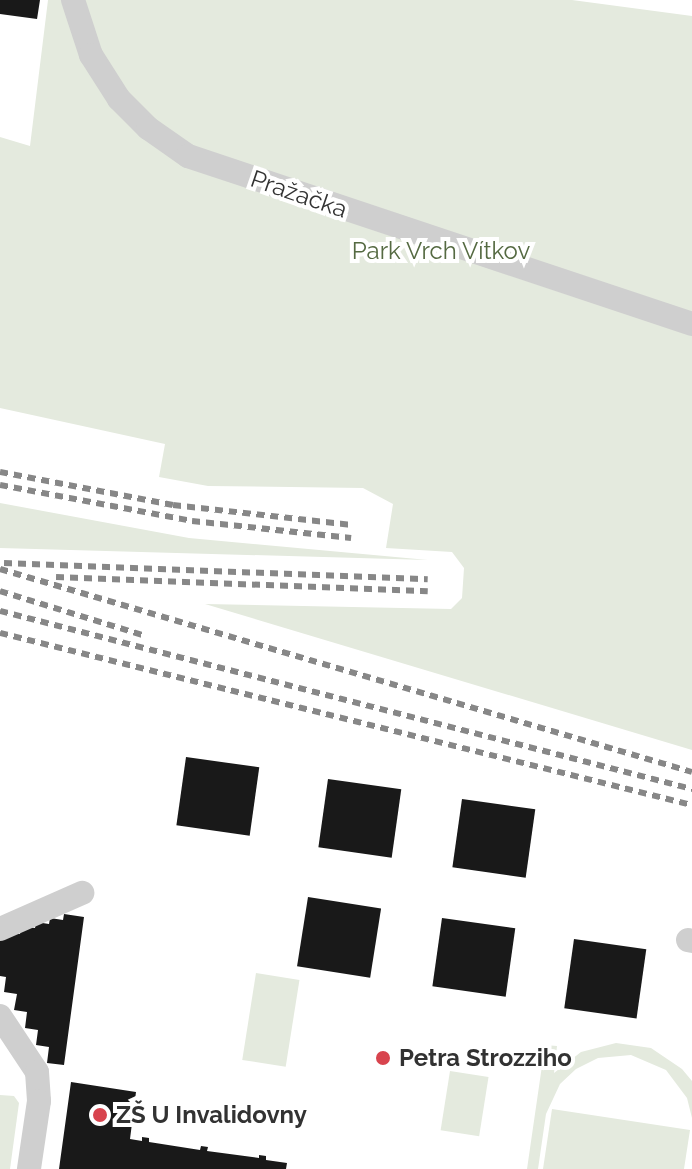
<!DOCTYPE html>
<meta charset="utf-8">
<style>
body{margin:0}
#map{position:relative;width:692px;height:1169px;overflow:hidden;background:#fff;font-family:Raleway,sans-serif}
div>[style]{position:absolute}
.green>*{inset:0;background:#e4eade;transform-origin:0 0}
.building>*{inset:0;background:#191919;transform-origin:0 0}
.minor>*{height:24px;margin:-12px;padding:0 12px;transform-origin:12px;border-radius:12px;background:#cfcfcf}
.rail>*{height:6px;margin-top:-3px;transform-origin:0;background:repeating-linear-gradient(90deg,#878787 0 8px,transparent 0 14px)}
.dots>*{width:22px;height:22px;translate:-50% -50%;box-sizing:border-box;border:4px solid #fff;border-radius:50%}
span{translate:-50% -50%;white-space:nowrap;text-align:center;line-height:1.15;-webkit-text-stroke:8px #fff;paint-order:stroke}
.street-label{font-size:24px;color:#323232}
.park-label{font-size:24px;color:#556a42}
.poi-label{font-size:24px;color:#323232;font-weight:700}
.left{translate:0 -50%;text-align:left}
</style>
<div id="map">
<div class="green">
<div style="clip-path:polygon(48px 0,572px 0,692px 16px,692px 750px,205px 604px,451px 609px,462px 598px,464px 568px,452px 552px,386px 548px,393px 504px,363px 488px,208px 486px,159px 477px,165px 444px,0 408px,0 137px,30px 146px)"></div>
<div style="clip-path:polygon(0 503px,189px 538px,428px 560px,0 548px)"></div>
<div style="left:256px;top:973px;width:44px;height:88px;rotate:9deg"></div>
<div style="clip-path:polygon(616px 1043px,651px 1048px,682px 1069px,692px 1081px,692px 1118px,687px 1098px,666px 1070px,631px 1055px,598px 1058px,576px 1069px,560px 1084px,546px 1114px,538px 1169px,527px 1169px,545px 1045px,557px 1046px,554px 1073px,581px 1052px)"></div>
<div style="left:450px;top:1071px;width:39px;height:60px;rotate:9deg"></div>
<div style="clip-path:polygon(0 1095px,14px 1096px,19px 1103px,10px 1169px,0 1169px)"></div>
<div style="clip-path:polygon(552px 1109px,690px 1130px,684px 1169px,543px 1169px)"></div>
</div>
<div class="building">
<div style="clip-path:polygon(0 0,40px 0,37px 19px,0 14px)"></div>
<div style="left:186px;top:757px;width:74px;height:69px;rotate:8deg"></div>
<div style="left:328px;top:779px;width:74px;height:69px;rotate:8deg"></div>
<div style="left:462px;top:799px;width:74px;height:69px;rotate:8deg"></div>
<div style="left:308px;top:897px;width:74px;height:70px;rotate:9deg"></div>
<div style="clip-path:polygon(64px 914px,84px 917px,64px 1065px,47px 1063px,49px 1047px,36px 1045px,38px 1030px,25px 1028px,27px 1012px,14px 1010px,17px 994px,4px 992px,6px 977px,0 976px,0 938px,5px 931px,20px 934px,21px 926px,35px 928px,36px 922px,49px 924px,50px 918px,63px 920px)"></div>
<div style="left:442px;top:918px;width:74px;height:69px;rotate:8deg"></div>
<div style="left:574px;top:939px;width:73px;height:70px;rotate:8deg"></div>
<div style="clip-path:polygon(71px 1082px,136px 1092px,130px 1139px,142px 1141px,142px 1137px,149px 1138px,149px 1142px,200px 1150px,201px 1146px,208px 1147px,207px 1151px,259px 1158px,259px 1155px,266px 1156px,266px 1160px,287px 1163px,286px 1169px,59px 1169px)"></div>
</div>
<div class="minor">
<div style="left:73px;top:0;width:58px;rotate:71.9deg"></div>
<div style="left:91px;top:55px;width:52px;rotate:57.5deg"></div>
<div style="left:119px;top:99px;width:41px;rotate:45deg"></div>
<div style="left:148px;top:128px;width:49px;rotate:35deg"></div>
<div style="left:188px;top:156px;width:531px;rotate:18.43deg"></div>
<div style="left:0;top:929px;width:90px;rotate:-23.7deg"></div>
<div style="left:688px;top:940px;width:4px;rotate:14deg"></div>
<div style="left:0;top:1016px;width:67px;rotate:56.5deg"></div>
<div style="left:37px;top:1072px;width:29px;rotate:86deg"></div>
<div style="left:39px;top:1101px;width:69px;rotate:98.4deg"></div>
</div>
<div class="rail">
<div style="left:0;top:472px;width:176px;rotate:10.8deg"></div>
<div style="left:173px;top:505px;width:180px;rotate:6.4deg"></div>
<div style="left:0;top:485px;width:195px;rotate:10.6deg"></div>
<div style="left:192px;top:521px;width:160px;rotate:6.1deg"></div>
<div style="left:4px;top:563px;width:424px;rotate:2.2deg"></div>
<div style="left:0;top:569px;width:721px;rotate:16.35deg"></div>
<div style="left:56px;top:577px;width:372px;rotate:2.2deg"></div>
<div style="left:0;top:591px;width:152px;rotate:17.2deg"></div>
<div style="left:0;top:611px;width:715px;rotate:14.43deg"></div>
<div style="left:0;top:633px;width:713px;rotate:13.96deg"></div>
</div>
<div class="dots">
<div style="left:383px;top:1058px;background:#d8444e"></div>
<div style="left:100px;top:1115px;background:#d8444e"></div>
</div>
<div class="street-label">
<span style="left:299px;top:194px;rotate:19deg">Pražačka</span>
</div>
<div class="park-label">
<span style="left:441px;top:251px">Park Vrch Vítkov</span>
</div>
<div class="poi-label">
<span class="left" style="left:399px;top:1058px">Petra Strozziho</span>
<span class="left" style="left:116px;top:1115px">ZŠ U Invalidovny</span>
</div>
</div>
